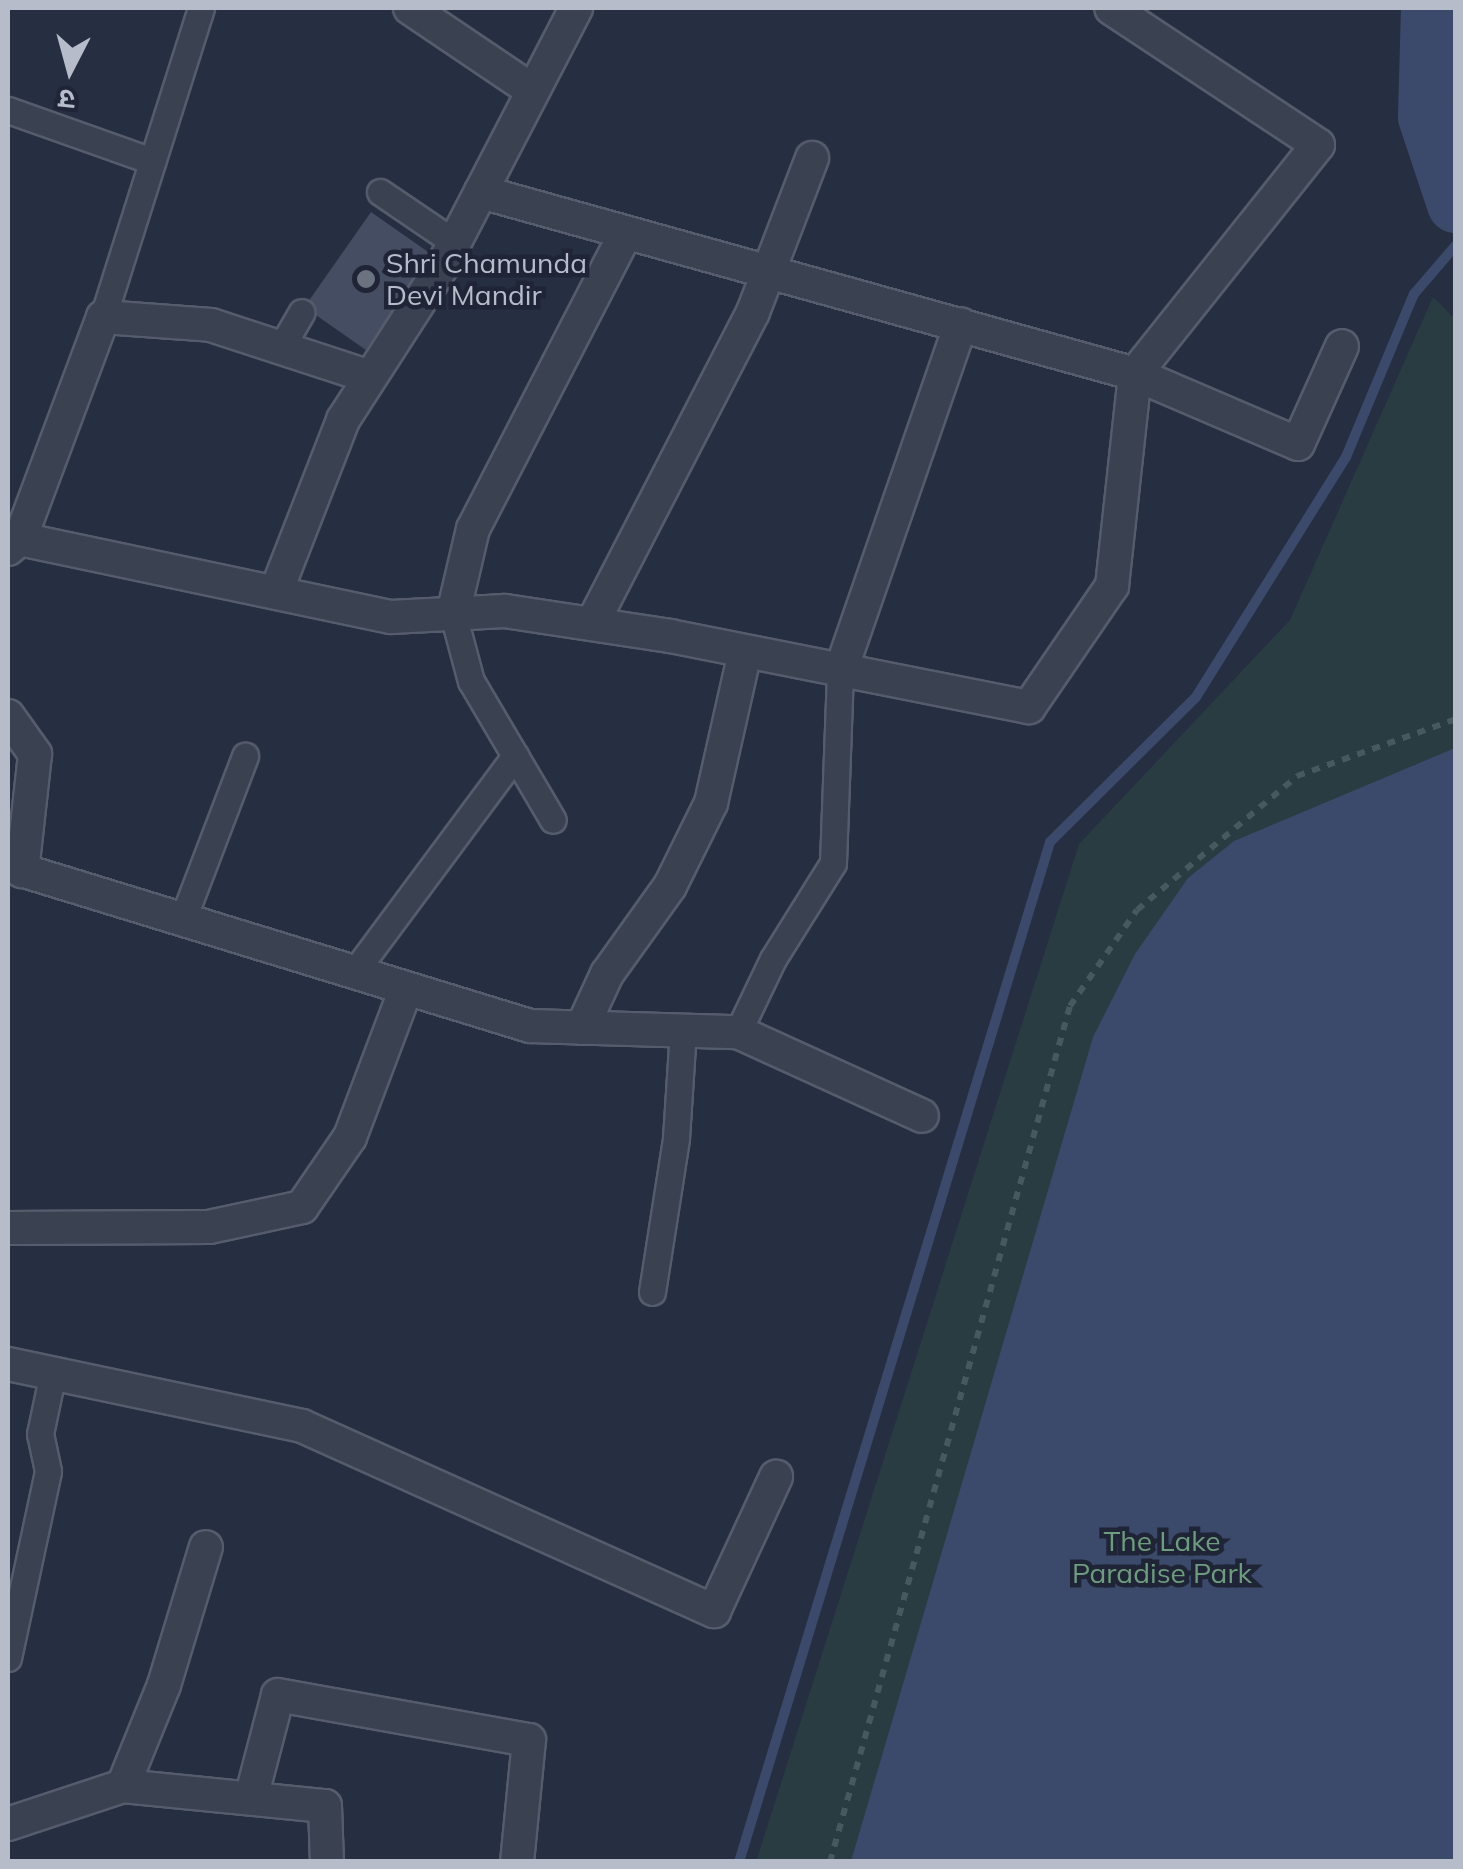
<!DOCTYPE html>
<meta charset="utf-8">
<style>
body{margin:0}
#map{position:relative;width:1463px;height:1869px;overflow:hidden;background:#262e41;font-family:Mulish,"Noto Sans Devanagari",sans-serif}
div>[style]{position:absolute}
.green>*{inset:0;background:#283c42}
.water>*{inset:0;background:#3b496a}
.stream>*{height:10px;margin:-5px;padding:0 5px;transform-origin:5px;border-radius:5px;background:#3b496a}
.river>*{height:58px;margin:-29px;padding:0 29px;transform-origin:29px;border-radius:29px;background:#3b496a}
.building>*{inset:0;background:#454d63;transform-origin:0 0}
.path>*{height:6px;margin-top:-3px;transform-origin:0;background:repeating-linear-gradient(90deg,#46595f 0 8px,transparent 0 16px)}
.roads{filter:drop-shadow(2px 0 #555c6b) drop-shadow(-2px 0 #555c6b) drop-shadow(0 2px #555c6b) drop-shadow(0 -2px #555c6b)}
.pedestrian>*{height:25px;margin:-12.5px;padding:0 12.5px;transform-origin:12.5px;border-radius:12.5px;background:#3a4151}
.minor>*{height:32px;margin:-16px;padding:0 16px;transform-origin:16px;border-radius:16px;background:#3a4151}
.dots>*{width:28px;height:28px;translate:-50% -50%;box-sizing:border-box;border:5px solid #1f2536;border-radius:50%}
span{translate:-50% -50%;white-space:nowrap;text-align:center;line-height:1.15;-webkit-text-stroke:9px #1f2536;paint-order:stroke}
.poi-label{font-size:28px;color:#b7bccb}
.left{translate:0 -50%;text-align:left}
.park-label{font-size:28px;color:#6e9c7e}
.frame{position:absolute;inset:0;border:10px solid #b7bccb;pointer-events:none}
.north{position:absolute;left:20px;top:20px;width:100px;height:100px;-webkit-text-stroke:8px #1f2536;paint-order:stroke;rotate:186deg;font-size:28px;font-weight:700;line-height:40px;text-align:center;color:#b7bccb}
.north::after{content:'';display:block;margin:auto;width:35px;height:45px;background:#b7bccb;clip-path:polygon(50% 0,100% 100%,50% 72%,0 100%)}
</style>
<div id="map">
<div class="green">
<div style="clip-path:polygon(1433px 297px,1456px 320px,1455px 1861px,756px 1862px,1079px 844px,1290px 620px)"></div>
</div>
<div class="water">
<div style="clip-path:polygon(1455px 748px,1455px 1861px,851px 1861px,1093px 1037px,1135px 954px,1188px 878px,1234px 841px)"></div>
</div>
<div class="stream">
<div style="left:739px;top:1862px;width:1066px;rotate:-73.04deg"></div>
<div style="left:1050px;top:842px;width:206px;rotate:-44.8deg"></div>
<div style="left:1196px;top:697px;width:283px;rotate:-58deg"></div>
<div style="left:1346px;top:457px;width:177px;rotate:-67.4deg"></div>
<div style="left:1414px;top:294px;width:65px;rotate:-49.4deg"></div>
</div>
<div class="river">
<div style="left:1430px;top:8px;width:109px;rotate:91.6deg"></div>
<div style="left:1427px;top:117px;width:92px;rotate:71.6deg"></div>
</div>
<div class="building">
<div style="left:371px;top:212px;width:75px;height:116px;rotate:35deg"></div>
</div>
<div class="path">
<div style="left:830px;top:1862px;width:889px;rotate:-74.34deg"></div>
<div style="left:1070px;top:1006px;width:117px;rotate:-55.1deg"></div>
<div style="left:1137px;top:910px;width:209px;rotate:-39.9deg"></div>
<div style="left:1297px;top:776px;width:169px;rotate:-19.7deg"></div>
</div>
<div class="roads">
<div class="pedestrian">
<div style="left:8px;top:110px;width:153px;rotate:19.5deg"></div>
<div style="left:380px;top:192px;width:91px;rotate:34.2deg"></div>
<div style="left:103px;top:317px;width:324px;rotate:-72.4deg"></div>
<div style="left:282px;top:346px;width:39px;rotate:-60deg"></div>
<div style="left:453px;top:614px;width:69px;rotate:75deg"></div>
<div style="left:471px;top:681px;width:161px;rotate:59.5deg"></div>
<div style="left:182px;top:921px;width:177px;rotate:-69.1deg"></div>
<div style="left:353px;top:974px;width:272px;rotate:-53.4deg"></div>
<div style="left:738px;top:1032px;width:81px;rotate:-64.4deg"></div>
<div style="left:773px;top:959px;width:113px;rotate:-58deg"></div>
<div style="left:833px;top:863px;width:190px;rotate:-87.9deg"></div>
<div style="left:652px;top:1292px;width:156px;rotate:-81.1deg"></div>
<div style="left:676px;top:1138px;width:108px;rotate:-86.3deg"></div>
<div style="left:8px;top:1658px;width:191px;rotate:-77.9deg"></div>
<div style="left:48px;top:1471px;width:38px;rotate:-102deg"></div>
<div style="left:40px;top:1434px;width:58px;rotate:-78.1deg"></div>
</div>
<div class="minor">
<div style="left:410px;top:8px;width:148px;rotate:34deg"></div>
<div style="left:481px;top:192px;width:679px;rotate:15.55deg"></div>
<div style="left:1135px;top:374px;width:177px;rotate:23.2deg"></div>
<div style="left:1298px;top:444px;width:107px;rotate:-65.8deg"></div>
<div style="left:20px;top:539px;width:237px;rotate:-69.5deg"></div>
<div style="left:103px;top:317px;width:108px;rotate:4.2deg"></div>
<div style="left:211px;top:325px;width:167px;rotate:18.1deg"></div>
<div style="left:8px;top:549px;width:16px;rotate:-40deg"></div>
<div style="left:20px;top:539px;width:379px;rotate:11.9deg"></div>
<div style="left:391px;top:617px;width:114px;rotate:-3deg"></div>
<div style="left:505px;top:611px;width:167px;rotate:8.6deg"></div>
<div style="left:670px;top:636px;width:366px;rotate:11.2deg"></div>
<div style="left:1029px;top:707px;width:147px;rotate:-55.6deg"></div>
<div style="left:1112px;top:586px;width:213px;rotate:-83.8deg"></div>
<div style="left:1135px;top:374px;width:293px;rotate:-51.4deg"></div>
<div style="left:1318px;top:145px;width:248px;rotate:-146.5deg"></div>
<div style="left:276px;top:592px;width:185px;rotate:-68.7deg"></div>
<div style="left:343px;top:420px;width:187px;rotate:-57.2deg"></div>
<div style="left:444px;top:263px;width:287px;rotate:-62.6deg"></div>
<div style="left:453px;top:614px;width:87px;rotate:-76.8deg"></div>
<div style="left:473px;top:529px;width:331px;rotate:-62.7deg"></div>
<div style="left:592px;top:624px;width:351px;rotate:-62.7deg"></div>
<div style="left:753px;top:312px;width:165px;rotate:-69deg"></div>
<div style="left:840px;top:673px;width:369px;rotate:-70.9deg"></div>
<div style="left:8px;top:716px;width:47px;rotate:54.6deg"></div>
<div style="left:35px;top:754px;width:118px;rotate:96.3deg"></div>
<div style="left:8px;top:866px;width:546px;rotate:17.04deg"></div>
<div style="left:530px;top:1026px;width:208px;rotate:1.7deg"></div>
<div style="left:738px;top:1032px;width:202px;rotate:24.5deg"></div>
<div style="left:582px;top:1028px;width:60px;rotate:-65.2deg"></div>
<div style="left:607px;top:974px;width:108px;rotate:-54.4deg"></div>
<div style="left:670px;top:886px;width:93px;rotate:-63.7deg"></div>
<div style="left:711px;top:803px;width:155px;rotate:-77.3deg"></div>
<div style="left:8px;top:1228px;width:201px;rotate:-0.3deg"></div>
<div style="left:209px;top:1227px;width:95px;rotate:-12.1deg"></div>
<div style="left:302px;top:1207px;width:85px;rotate:-55.6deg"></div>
<div style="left:350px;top:1137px;width:158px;rotate:-69.3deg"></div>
<div style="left:8px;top:1364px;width:300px;rotate:11.9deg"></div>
<div style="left:302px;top:1426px;width:452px;rotate:24.2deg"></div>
<div style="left:714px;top:1611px;width:148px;rotate:-65.2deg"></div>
<div style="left:123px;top:1786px;width:109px;rotate:-67.9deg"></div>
<div style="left:164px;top:1685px;width:144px;rotate:-73.1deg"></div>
<div style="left:251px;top:1798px;width:106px;rotate:-75.3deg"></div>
<div style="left:278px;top:1695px;width:255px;rotate:10.2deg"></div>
<div style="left:529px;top:1740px;width:123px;rotate:95.6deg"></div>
<div style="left:8px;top:1824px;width:121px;rotate:-18.3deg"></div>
<div style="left:123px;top:1786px;width:203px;rotate:5.7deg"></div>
<div style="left:325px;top:1806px;width:56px;rotate:88deg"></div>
</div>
</div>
<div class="dots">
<div style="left:366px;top:279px;background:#6b7280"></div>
</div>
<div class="poi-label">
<span class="left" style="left:386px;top:279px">Shri Chamunda<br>Devi Mandir</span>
</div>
<div class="park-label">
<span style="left:1162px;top:1557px">The Lake<br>Paradise Park</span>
</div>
<div class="frame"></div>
<div class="north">उ</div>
</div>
